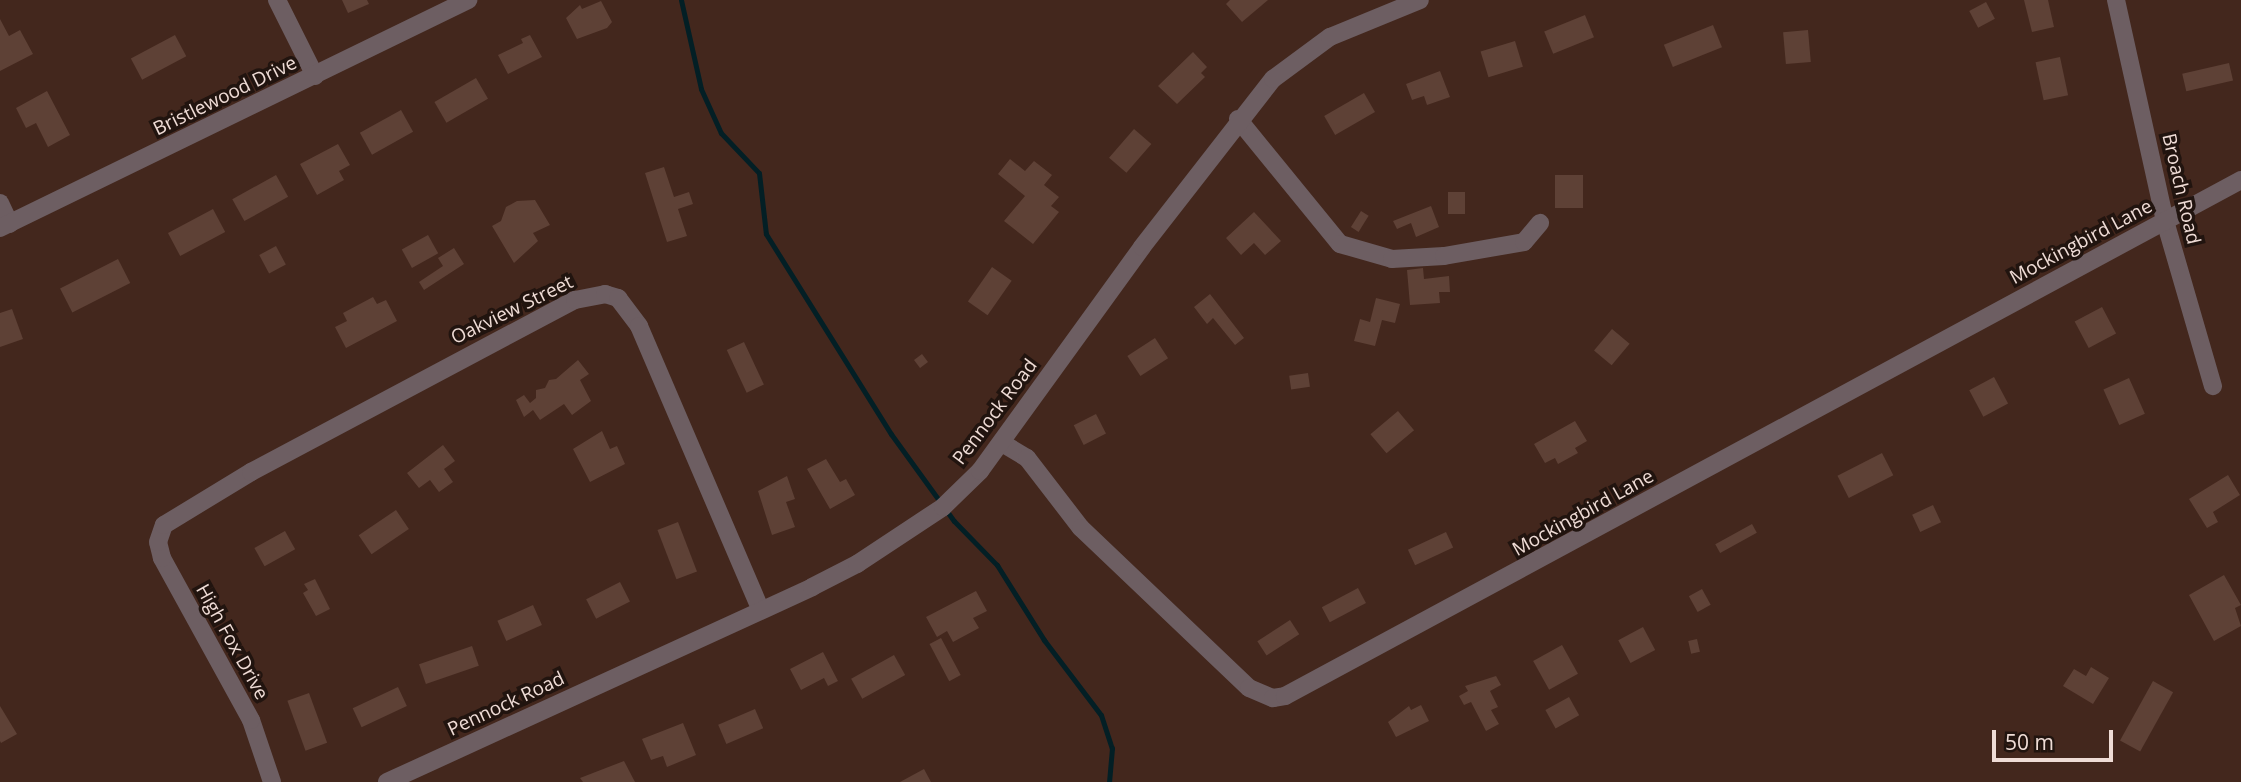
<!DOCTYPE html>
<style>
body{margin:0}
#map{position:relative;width:2241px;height:782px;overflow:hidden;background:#43271d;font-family:"Open Sans",sans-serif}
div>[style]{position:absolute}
.stream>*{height:5px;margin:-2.5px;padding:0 2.5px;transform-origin:2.5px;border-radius:2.5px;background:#031f25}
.building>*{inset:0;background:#5e4136;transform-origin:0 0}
.minor>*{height:18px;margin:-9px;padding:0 9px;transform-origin:9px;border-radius:9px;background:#6d5e62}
span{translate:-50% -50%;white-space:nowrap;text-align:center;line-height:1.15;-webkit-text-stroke:7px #21140f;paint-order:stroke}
.street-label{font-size:19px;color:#efdcd6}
.scale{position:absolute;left:1992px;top:730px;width:121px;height:32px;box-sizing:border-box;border:4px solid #efdcd6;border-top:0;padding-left:9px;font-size:21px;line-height:24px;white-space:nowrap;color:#efdcd6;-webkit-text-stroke:5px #21140f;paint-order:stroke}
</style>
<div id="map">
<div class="stream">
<div style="left:681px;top:0;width:91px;rotate:77.3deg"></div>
<div style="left:701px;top:89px;width:48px;rotate:65.6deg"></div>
<div style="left:721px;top:133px;width:55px;rotate:46.5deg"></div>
<div style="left:759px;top:173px;width:61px;rotate:83.5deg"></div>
<div style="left:766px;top:234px;width:236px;rotate:58deg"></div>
<div style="left:891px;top:434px;width:107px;rotate:54.1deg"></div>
<div style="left:954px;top:521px;width:62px;rotate:45.7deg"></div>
<div style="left:997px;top:565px;width:89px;rotate:57.9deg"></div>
<div style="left:1044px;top:640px;width:94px;rotate:52.8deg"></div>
<div style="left:1101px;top:715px;width:35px;rotate:72deg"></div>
<div style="left:1112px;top:748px;width:34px;rotate:95deg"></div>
</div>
<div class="building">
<div style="clip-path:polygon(342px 0,367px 0,369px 4px,348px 13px)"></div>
<div style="clip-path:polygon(1230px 0,1268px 0,1242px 22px,1226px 4px)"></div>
<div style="clip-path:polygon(2024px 0,2048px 0,2054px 27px,2032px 32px)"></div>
<div style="clip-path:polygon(601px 1px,612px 22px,607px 28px,577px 39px,566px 18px,580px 5px,582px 9px)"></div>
<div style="left:1986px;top:2px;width:19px;height:19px;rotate:62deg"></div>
<div style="left:1585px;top:15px;width:24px;height:44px;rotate:68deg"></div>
<div style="clip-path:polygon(0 19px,9px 36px,20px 30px,33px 54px,0 71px)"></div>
<div style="left:1713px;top:25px;width:24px;height:53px;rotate:68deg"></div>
<div style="left:1808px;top:30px;width:32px;height:25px;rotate:85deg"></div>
<div style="left:175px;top:35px;width:24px;height:50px;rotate:62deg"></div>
<div style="clip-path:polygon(530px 35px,542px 57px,508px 74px,498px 55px,523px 43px,521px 39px)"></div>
<div style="left:1515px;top:41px;width:27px;height:36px;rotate:73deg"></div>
<div style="clip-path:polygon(1193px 52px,1207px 67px,1201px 73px,1205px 77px,1177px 104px,1158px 86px)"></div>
<div style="left:2060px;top:57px;width:39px;height:25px;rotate:78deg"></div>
<div style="left:2229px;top:63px;width:18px;height:48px;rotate:77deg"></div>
<div style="clip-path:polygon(1440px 71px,1450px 97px,1427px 105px,1424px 96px,1412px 100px,1406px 84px)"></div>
<div style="left:476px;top:78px;width:24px;height:48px;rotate:60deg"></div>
<div style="clip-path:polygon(47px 91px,70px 135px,48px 147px,36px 123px,26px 128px,16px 108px)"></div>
<div style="left:1364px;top:93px;width:22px;height:46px;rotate:60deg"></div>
<div style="left:401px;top:110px;width:25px;height:47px;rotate:61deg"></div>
<div style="left:1134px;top:129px;width:23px;height:38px;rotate:41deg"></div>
<div style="clip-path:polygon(338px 144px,350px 165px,339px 171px,344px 180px,317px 195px,300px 164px)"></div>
<div style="clip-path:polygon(1010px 159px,1025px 171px,1034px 161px,1052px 175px,1044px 185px,1059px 197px,1051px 206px,1059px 212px,1033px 244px,1004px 221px,1025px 196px,998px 174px)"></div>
<div style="clip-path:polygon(664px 167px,674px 197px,689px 192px,693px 204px,678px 209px,687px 236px,667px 242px,645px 173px)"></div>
<div style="left:276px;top:175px;width:25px;height:50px;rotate:61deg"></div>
<div style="left:1555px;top:175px;width:28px;height:33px"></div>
<div style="left:1448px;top:192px;width:17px;height:22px"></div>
<div style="clip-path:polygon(535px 200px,550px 225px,533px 233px,538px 241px,514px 263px,492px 226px,501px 221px,506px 207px,517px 201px)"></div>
<div style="clip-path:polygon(1431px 206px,1439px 227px,1416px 237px,1411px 223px,1397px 229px,1393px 221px)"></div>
<div style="left:213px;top:209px;width:26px;height:51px;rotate:62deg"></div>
<div style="left:1361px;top:211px;width:9px;height:19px;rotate:32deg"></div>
<div style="clip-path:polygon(1254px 212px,1281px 241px,1265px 255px,1254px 243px,1241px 255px,1226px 238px)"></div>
<div style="left:428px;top:235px;width:21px;height:30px;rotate:61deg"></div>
<div style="left:276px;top:246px;width:21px;height:19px;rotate:62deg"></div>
<div style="clip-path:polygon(454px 248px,464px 264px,424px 290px,419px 282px,443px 266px,438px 258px)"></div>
<div style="left:118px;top:259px;width:27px;height:65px;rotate:63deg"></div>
<div style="left:992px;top:267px;width:24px;height:42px;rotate:35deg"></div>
<div style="clip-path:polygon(1423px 268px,1424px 279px,1449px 276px,1450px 292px,1439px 292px,1440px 303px,1410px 305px,1407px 270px)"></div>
<div style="clip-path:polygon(1210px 294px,1244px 338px,1235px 345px,1213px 318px,1207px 324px,1194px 307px)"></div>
<div style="clip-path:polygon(373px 297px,377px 304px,386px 300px,397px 321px,346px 348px,335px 327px,347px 321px,343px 313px)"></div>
<div style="clip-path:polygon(1376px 298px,1400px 304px,1395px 323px,1382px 320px,1375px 346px,1354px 341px,1360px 319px,1370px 322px)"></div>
<div style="left:2102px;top:307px;width:30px;height:31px;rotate:62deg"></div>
<div style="clip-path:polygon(12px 309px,23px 339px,0 347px,0 313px)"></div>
<div style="left:1612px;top:329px;width:23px;height:28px;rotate:40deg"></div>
<div style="left:1155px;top:338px;width:24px;height:33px;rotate:57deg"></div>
<div style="left:744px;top:342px;width:47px;height:19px;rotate:65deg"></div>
<div style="left:922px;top:354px;width:10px;height:10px;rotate:53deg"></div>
<div style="clip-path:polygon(578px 360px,589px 374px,580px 380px,591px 401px,572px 415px,564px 404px,540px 420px,533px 410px,524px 417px,516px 400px,524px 395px,530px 403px,536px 398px,536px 390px,545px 388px,549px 380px,556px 379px)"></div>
<div style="left:1308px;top:373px;width:14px;height:19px;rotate:82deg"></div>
<div style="left:1994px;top:377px;width:30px;height:28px;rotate:62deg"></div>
<div style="left:2129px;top:378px;width:39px;height:28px;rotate:66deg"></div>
<div style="left:1398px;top:411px;width:25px;height:36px;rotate:50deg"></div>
<div style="left:1096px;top:414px;width:22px;height:25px;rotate:63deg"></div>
<div style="clip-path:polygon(1575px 421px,1587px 441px,1575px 448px,1578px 453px,1558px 464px,1555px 458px,1545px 463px,1534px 444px)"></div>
<div style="clip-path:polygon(602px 431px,610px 449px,617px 446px,625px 464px,590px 482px,573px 449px)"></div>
<div style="clip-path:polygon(443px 445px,455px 461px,444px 469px,453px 482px,439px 492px,430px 480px,419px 488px,407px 473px)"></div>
<div style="left:1882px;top:453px;width:25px;height:50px;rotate:63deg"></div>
<div style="clip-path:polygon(826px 459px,840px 482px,846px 479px,855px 495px,830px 509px,807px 469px)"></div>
<div style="clip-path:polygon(2228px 475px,2240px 495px,2213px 512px,2218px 522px,2207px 528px,2189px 499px)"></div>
<div style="clip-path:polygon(787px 476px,795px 499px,786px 502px,795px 527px,772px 535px,758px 491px)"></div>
<div style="left:1933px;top:505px;width:19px;height:23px;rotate:65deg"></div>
<div style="left:396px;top:510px;width:23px;height:45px;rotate:56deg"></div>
<div style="left:678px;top:522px;width:53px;height:22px;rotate:69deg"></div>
<div style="left:1752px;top:524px;width:10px;height:42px;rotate:61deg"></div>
<div style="left:285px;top:531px;width:21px;height:35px;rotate:61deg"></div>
<div style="left:1446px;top:532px;width:17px;height:42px;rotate:65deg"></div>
<div style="clip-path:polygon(2224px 575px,2241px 605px,2235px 608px,2241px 626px,2214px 641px,2189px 595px)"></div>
<div style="clip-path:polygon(315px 579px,330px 609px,316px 616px,303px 593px,308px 590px,304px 584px)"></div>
<div style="left:620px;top:582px;width:22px;height:38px;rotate:63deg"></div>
<div style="left:1358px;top:588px;width:17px;height:41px;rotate:62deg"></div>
<div style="left:1702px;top:589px;width:18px;height:15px;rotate:61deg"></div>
<div style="clip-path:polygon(976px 591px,987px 611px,973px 618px,979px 628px,953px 642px,947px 631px,937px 637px,926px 617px)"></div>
<div style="left:533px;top:605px;width:22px;height:39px;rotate:66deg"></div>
<div style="left:1290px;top:620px;width:17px;height:39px;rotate:57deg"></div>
<div style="left:1643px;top:627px;width:26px;height:28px;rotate:62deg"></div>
<div style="left:941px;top:638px;width:42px;height:13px;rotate:62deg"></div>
<div style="left:1697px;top:639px;width:13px;height:9px;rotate:77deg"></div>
<div style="left:1562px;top:645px;width:33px;height:33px;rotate:61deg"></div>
<div style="left:472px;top:646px;width:21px;height:56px;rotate:71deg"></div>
<div style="clip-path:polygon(823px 652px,838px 681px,828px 686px,824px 678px,801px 690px,790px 669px)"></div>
<div style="left:894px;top:655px;width:23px;height:49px;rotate:61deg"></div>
<div style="clip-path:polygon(2091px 667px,2109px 678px,2093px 704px,2063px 686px,2074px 669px,2086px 676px)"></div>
<div style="clip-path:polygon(1496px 676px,1501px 685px,1490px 691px,1498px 707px,1491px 710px,1499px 724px,1486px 731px,1471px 702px,1464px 705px,1459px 696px,1468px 691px,1465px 686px)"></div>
<div style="left:2153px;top:681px;width:23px;height:68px;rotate:29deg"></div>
<div style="left:398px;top:687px;width:21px;height:50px;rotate:65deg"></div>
<div style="left:309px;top:693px;width:53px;height:23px;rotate:70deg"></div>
<div style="left:1569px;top:697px;width:21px;height:27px;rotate:61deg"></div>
<div style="clip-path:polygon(1421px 705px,1429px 721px,1396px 737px,1388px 722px,1409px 706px,1411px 710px)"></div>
<div style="clip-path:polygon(0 706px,17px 734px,1px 743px,0 741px)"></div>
<div style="left:755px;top:709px;width:21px;height:40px;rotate:67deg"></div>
<div style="clip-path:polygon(683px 723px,696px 755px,667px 767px,663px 756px,651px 760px,642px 739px)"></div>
<div style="clip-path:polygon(624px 761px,635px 782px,583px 782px,580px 778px)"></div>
<div style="clip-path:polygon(924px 769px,931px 782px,900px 782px)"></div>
</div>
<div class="minor">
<div style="left:277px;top:0;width:85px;rotate:63.4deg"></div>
<div style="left:2116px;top:0;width:226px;rotate:77.5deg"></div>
<div style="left:2165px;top:221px;width:172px;rotate:73.8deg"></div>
<div style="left:1238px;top:119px;width:161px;rotate:50.8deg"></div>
<div style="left:1340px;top:244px;width:54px;rotate:16.1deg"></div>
<div style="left:1392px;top:259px;width:52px;rotate:-3.3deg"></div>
<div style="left:1444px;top:256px;width:81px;rotate:-9.9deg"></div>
<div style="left:1524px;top:242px;width:25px;rotate:-50deg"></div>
<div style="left:0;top:203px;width:23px;rotate:65deg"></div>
<div style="left:0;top:228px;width:521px;rotate:-25.97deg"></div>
<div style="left:1002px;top:443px;width:29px;rotate:31deg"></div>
<div style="left:1027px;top:458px;width:88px;rotate:52.4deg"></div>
<div style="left:1081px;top:528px;width:232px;rotate:43.6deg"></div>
<div style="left:1249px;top:688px;width:26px;rotate:23deg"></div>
<div style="left:1273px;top:698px;width:12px;rotate:-9deg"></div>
<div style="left:1285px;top:696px;width:1086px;rotate:-28.36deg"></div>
<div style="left:272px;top:782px;width:65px;rotate:-108.7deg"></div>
<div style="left:251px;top:720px;width:185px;rotate:-118.8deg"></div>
<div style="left:162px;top:558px;width:16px;rotate:-104deg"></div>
<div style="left:158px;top:542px;width:18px;rotate:-71deg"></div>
<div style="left:164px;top:525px;width:102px;rotate:-31.3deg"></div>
<div style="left:251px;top:472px;width:367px;rotate:-28deg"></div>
<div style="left:575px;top:300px;width:31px;rotate:-11deg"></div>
<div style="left:605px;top:294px;width:14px;rotate:17deg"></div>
<div style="left:618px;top:298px;width:35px;rotate:53deg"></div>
<div style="left:639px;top:326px;width:309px;rotate:66.8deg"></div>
<div style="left:387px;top:782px;width:468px;rotate:-24.6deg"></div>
<div style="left:812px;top:587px;width:51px;rotate:-27.1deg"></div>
<div style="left:857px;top:564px;width:103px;rotate:-33.5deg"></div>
<div style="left:943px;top:507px;width:52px;rotate:-44.2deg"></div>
<div style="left:980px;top:471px;width:276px;rotate:-54.1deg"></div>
<div style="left:1142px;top:247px;width:213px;rotate:-52.1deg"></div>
<div style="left:1273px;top:79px;width:71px;rotate:-36.4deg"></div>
<div style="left:1330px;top:37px;width:97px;rotate:-22.3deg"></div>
</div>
<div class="street-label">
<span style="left:225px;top:96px;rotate:-26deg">Bristlewood Drive</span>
<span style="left:2181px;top:189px;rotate:77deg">Broach Road</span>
<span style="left:2081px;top:242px;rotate:-28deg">Mockingbird Lane</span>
<span style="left:512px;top:310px;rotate:-26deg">Oakview Street</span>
<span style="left:995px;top:412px;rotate:-53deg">Pennock Road</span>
<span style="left:1583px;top:513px;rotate:-29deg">Mockingbird Lane</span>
<span style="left:232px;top:642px;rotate:61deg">High Fox Drive</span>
<span style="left:506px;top:704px;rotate:-25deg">Pennock Road</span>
</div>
<div class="scale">50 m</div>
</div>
